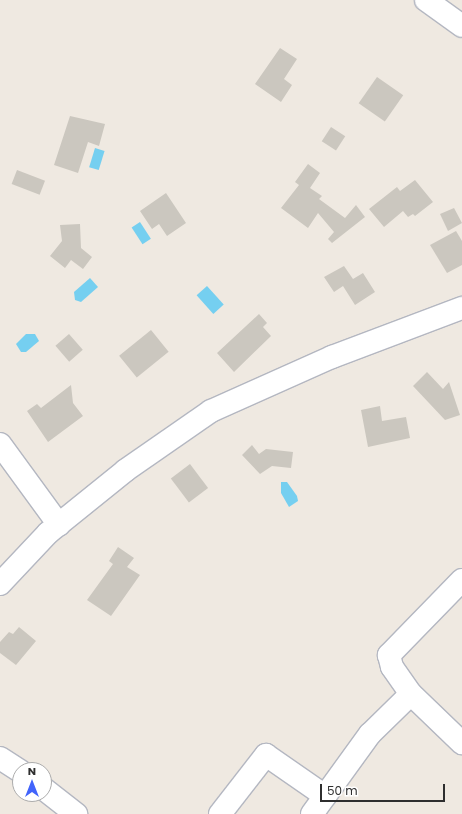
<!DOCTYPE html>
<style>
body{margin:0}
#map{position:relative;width:462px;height:814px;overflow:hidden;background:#efe9e1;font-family:Poppins,sans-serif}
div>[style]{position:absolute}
.water>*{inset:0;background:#75cff0;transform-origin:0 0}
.building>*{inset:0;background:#cbc7bf;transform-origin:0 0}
.roads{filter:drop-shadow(1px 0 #b4b7c1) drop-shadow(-1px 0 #b4b7c1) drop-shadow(0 1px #b4b7c1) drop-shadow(0 -1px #b4b7c1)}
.minor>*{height:22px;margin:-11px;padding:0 11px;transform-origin:11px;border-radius:11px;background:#fff}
span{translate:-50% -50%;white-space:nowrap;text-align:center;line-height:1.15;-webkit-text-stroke:3px #fff;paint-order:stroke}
.north{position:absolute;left:12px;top:762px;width:40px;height:40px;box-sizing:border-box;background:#fff;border:1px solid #ababab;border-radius:50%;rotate:0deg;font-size:11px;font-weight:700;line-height:16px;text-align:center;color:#2e2e2e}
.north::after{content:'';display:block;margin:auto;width:14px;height:18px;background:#4264fb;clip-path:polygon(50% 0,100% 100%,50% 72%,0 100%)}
.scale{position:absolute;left:320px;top:784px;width:125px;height:18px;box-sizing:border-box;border:2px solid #2e2e2e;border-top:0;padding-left:5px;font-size:12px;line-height:14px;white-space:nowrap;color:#2e2e2e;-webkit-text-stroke:3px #fff;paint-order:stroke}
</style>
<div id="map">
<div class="water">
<div style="left:95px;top:148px;width:10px;height:20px;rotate:17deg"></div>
<div style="left:140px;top:222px;width:20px;height:10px;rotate:57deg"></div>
<div style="clip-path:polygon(90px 278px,98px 287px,81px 302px,75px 300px,74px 292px)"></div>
<div style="left:207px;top:286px;width:25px;height:14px;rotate:48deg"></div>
<div style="clip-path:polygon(26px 334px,35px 334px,39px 341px,26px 352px,21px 352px,16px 344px)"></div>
<div style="clip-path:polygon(281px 482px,287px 482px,297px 496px,298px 501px,289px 507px,281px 493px)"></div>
</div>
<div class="building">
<div style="clip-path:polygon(280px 48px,297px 59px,284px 79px,292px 85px,281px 102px,255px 84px)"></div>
<div style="left:377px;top:77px;width:32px;height:32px;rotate:35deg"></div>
<div style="clip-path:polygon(70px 116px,105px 124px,99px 146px,88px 142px,78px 173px,54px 165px)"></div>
<div style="left:331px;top:127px;width:17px;height:17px;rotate:33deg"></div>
<div style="clip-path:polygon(308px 164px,320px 173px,310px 188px,322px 196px,319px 199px,345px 218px,356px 205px,365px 217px,332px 243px,328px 239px,334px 232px,318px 213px,308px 228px,281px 208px,299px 185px,295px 182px)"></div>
<div style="left:17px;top:170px;width:30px;height:15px;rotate:21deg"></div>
<div style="clip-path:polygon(415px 180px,433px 202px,415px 216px,413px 214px,408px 217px,403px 211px,384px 227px,369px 209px,397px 187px,400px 191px)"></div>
<div style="clip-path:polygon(166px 193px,186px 223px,167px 236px,159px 224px,152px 229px,140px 211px)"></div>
<div style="clip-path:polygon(454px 208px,462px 223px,448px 231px,440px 214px)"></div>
<div style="clip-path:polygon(80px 224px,81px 248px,92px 257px,83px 269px,71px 260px,65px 268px,50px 256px,62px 241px,60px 225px)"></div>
<div style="clip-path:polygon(456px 231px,462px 241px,462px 265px,447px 273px,430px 245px)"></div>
<div style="clip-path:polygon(344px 266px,353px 279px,363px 273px,375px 292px,355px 305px,343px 286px,334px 292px,324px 277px)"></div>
<div style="clip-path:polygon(259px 314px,267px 323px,263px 327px,271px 336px,234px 372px,217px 353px)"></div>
<div style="left:151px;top:330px;width:28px;height:41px;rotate:51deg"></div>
<div style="left:69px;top:334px;width:21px;height:18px;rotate:49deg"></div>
<div style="clip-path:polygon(427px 372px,443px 389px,449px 382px,460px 415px,445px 420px,413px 386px)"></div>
<div style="clip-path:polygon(71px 385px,73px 403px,83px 416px,48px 442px,27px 411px,37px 404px,41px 408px)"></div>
<div style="clip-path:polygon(380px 406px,382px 421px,406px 417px,410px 438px,368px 447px,361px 410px)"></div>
<div style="clip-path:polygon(252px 445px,259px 454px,266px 449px,293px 452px,291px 468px,272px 466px,260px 474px,242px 455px)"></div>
<div style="left:190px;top:464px;width:30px;height:24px;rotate:53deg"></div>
<div style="clip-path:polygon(118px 547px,134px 558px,127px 567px,140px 575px,111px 616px,87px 600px,113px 564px,109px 561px)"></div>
<div style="clip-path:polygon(19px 627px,36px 641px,16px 665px,0 653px,0 642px,9px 632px,13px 634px)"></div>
</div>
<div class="roads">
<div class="minor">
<div style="left:426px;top:0;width:44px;rotate:35.8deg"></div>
<div style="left:0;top:444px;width:100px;rotate:53.9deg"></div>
<div style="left:462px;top:580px;width:105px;rotate:134.2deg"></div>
<div style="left:389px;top:655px;width:12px;rotate:76deg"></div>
<div style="left:392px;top:667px;width:33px;rotate:55deg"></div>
<div style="left:411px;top:694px;width:71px;rotate:43.9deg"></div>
<div style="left:0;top:584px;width:70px;rotate:-46.7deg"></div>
<div style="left:48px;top:533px;width:100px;rotate:-38.9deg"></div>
<div style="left:126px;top:470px;width:103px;rotate:-34.8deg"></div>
<div style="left:211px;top:411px;width:133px;rotate:-24.1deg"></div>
<div style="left:332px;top:357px;width:139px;rotate:-20.7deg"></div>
<div style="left:0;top:758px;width:24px;rotate:33deg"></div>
<div style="left:44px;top:789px;width:41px;rotate:38deg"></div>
<div style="left:220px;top:814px;width:75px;rotate:-52.1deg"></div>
<div style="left:266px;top:755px;width:72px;rotate:34.8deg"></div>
<div style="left:312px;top:814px;width:99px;rotate:-54.1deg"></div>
<div style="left:370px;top:734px;width:57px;rotate:-44.3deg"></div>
</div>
</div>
<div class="north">N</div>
<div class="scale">50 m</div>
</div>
